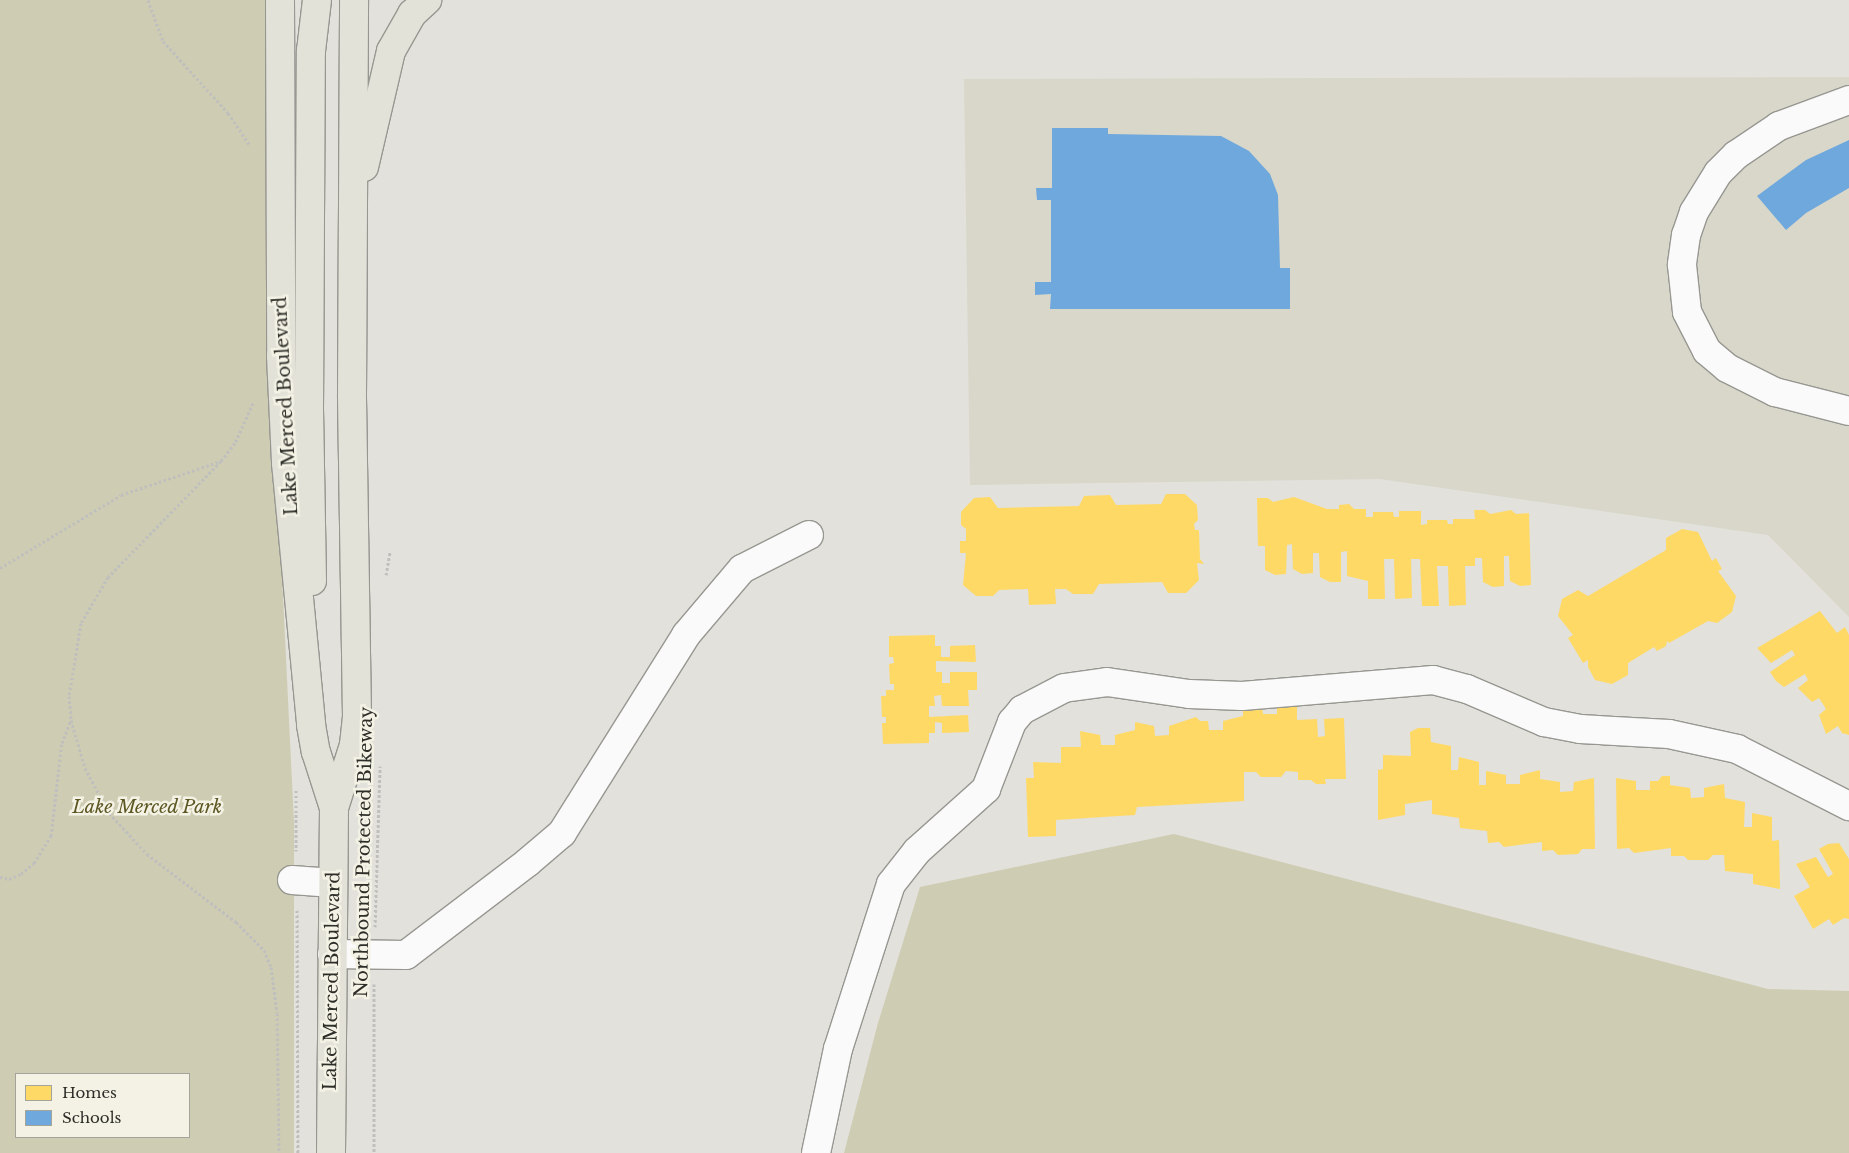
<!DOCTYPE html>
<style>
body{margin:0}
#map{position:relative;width:1849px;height:1153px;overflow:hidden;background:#e2e1db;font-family:"Libre Baskerville",serif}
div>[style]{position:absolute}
.built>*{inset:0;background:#d8d7ca}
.green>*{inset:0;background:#ceccb2}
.homes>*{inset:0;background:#ffd966}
.schools>*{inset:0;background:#6fa8dc}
.path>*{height:3px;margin-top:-1.5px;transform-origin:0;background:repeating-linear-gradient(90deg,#bfbfbd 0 2.5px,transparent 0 5px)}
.roads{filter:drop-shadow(1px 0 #979792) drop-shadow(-1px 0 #979792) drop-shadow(0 1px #979792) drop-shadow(0 -1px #979792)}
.minor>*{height:28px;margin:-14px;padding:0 14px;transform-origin:14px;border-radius:14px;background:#fbfafa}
.major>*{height:28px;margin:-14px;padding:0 14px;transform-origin:14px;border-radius:14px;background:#e3e2d8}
span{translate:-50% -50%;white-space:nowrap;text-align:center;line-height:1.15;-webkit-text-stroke:5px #f3f2e5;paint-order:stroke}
.street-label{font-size:18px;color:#2e2e29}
.park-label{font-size:18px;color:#5c5622;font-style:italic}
.legend{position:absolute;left:15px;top:1073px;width:175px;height:65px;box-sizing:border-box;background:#f3f2e5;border:1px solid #a4a49a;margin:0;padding:6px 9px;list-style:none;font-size:15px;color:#2e2e29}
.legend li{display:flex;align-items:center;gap:10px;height:25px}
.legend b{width:25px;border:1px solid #a4a49a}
</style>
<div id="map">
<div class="built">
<div style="clip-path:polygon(1849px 77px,1849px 617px,1768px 535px,1380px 479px,970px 485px,964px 79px)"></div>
</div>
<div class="green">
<div style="clip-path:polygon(evenodd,0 0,269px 0,273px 391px,294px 823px,294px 1153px,0 1153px,0 0,16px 1074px,189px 1074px,189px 1137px,16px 1137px,16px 1074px)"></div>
<div style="clip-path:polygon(1174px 834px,1768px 989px,1849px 991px,1849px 1153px,844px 1153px,878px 1023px,920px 887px)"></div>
</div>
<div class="homes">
<div style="clip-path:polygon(1166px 494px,1185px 494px,1197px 505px,1198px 520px,1194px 524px,1195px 530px,1199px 530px,1200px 559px,1204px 564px,1197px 563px,1199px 580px,1186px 593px,1168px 593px,1162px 582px,1099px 584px,1093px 594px,1073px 594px,1066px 589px,1055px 589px,1056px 604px,1029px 605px,1028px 589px,999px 590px,993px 596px,976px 596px,963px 585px,966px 553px,960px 553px,960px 541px,966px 541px,966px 529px,961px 525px,961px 512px,974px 498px,990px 497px,998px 508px,1079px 506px,1084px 496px,1110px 495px,1116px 505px,1161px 504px)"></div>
<div style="clip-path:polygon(1294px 497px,1327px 509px,1339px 509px,1339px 505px,1349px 504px,1354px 509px,1366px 509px,1366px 517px,1373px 517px,1373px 512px,1393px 512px,1394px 517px,1399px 517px,1399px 511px,1421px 511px,1421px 525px,1427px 524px,1427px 520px,1447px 520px,1448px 524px,1453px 524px,1453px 519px,1475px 519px,1474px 510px,1485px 510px,1490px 514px,1511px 510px,1516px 514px,1529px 513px,1531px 585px,1520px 586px,1510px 581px,1509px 556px,1504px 556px,1504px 586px,1493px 587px,1483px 582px,1482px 558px,1475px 558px,1475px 566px,1465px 566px,1466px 605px,1449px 606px,1448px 566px,1437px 566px,1439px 606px,1422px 606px,1420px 559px,1411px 559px,1412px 598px,1395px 599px,1394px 559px,1384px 559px,1385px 599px,1368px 599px,1368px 581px,1347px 576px,1347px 551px,1341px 552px,1341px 582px,1330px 582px,1320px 577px,1319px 553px,1313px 553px,1313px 573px,1302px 574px,1293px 569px,1292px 544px,1287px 545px,1286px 574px,1275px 575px,1265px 570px,1265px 546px,1258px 546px,1257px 498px,1268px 498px,1273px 502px)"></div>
<div style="clip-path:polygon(1682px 529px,1698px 532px,1712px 561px,1716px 558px,1722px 569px,1718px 571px,1736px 596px,1732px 612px,1717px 623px,1708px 621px,1669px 643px,1667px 641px,1666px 646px,1657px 651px,1654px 647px,1628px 663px,1628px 675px,1612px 684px,1595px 680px,1588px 667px,1588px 660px,1583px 663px,1568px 638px,1573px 635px,1558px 616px,1562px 599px,1578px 590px,1588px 596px,1666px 550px,1666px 538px)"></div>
<div style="clip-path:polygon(1820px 611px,1837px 633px,1845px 627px,1849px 635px,1849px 735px,1842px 733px,1838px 726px,1826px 734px,1819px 715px,1826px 709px,1819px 698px,1812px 702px,1798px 688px,1808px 680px,1805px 674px,1784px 687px,1776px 681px,1770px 672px,1795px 655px,1792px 650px,1771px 663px,1757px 648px)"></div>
<div style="clip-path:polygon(935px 635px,935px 646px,941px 646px,941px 657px,950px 657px,950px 646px,975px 645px,976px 662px,936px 661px,936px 672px,942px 672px,942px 683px,950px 683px,950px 672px,977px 672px,977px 690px,968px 690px,969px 706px,942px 706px,941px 695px,934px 696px,935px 706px,929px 706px,929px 717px,968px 715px,969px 732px,942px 733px,942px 723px,935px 722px,935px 733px,929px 733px,929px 743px,883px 744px,882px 723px,886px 723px,886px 717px,882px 717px,881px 696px,886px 696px,886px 690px,894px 690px,894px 684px,890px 684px,889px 664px,894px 663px,893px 657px,889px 657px,889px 636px)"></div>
<div style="clip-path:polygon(1297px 700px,1297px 720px,1317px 719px,1318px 737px,1325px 736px,1324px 719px,1344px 718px,1346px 779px,1325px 779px,1326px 784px,1316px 784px,1311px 780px,1298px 780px,1298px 772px,1286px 771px,1281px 777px,1261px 777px,1256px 772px,1244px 772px,1244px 801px,1137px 807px,1135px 815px,1056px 820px,1056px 836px,1028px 837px,1026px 778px,1034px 778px,1033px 762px,1061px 763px,1061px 747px,1081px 747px,1080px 731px,1100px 735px,1101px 745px,1115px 745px,1115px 735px,1135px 730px,1135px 722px,1154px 726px,1155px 736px,1169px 735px,1169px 726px,1196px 717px,1200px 721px,1208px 721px,1209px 730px,1223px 730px,1223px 721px,1243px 716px,1243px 701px,1262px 705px,1263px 714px,1277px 714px,1277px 705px)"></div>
<div style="clip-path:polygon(1418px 728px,1430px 728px,1431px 742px,1451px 746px,1451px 770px,1458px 770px,1459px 757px,1479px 762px,1479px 785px,1486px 785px,1486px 771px,1506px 775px,1506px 784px,1520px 784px,1520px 775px,1540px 770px,1540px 779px,1560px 782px,1560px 792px,1573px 791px,1574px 782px,1594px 778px,1595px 849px,1582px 849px,1578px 854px,1558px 855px,1553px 850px,1542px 851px,1542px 842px,1504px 847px,1499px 842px,1488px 843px,1487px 831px,1460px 828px,1459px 818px,1432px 814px,1432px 800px,1405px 804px,1405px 815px,1378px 820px,1378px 770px,1383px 769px,1383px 755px,1411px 756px,1410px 732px)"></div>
<div style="clip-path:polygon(1662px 776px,1670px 776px,1670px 785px,1690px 788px,1691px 798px,1704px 797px,1704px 788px,1724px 784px,1725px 798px,1745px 802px,1744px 827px,1752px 827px,1752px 813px,1772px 817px,1772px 841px,1779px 840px,1780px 889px,1753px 884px,1753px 874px,1725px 871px,1724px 855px,1713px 855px,1708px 860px,1688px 860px,1684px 856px,1671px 856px,1671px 848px,1634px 853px,1629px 848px,1617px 849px,1616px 778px,1636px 781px,1636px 790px,1650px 790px,1650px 781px,1658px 781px)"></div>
<div style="clip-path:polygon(1839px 843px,1849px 859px,1849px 919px,1844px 918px,1833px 925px,1829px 919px,1813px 929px,1794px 896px,1810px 887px,1796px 864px,1816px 857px,1828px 877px,1833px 874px,1819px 849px,1828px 844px)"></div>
</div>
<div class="schools">
<div style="clip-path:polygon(1052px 128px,1108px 128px,1108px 134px,1221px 136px,1249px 151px,1270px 174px,1278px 195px,1280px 268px,1290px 268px,1290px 309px,1050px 309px,1051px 294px,1035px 295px,1035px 282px,1051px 282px,1051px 200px,1037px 200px,1036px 188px,1052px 188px)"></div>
<div style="clip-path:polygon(1849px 140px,1849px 188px,1806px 213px,1786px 230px,1757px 196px,1806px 160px)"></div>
</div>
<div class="path">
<div style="left:148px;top:0;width:44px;rotate:69.9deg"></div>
<div style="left:163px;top:41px;width:97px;rotate:47.9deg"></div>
<div style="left:228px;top:113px;width:40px;rotate:56deg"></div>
<div style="left:253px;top:403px;width:44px;rotate:114.2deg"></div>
<div style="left:235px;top:443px;width:23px;rotate:128deg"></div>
<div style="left:221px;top:461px;width:162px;rotate:134.2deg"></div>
<div style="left:108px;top:577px;width:53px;rotate:120.4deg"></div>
<div style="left:81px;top:623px;width:74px;rotate:99.3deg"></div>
<div style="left:69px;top:696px;width:24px;rotate:85deg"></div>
<div style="left:71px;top:720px;width:50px;rotate:73.7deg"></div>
<div style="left:85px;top:768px;width:51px;rotate:61.9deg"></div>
<div style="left:109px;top:813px;width:56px;rotate:47.2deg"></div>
<div style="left:147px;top:854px;width:112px;rotate:37.4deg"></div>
<div style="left:236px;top:922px;width:40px;rotate:45deg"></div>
<div style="left:264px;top:950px;width:18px;rotate:68deg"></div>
<div style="left:271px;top:967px;width:46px;rotate:82.6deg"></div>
<div style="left:277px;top:1013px;width:140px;rotate:89.2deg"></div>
<div style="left:0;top:568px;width:141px;rotate:-31.1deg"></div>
<div style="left:121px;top:495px;width:102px;rotate:-18.8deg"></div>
<div style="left:386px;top:575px;width:23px;rotate:-80deg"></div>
<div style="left:296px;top:790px;width:61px;rotate:90deg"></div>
<div style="left:0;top:877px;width:9px;rotate:13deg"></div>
<div style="left:9px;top:879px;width:13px;rotate:-23deg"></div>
<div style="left:21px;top:874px;width:17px;rotate:-40deg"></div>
<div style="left:34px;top:863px;width:32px;rotate:-58deg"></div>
<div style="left:51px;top:836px;width:94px;rotate:-83.3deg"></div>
<div style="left:62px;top:743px;width:25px;rotate:-69deg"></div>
<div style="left:297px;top:910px;width:243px;rotate:89.8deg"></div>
<div style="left:375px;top:927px;width:161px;rotate:-88.2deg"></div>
<div style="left:374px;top:984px;width:169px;rotate:90deg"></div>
</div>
<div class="roads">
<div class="minor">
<div style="left:1849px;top:100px;width:75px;rotate:159.6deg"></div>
<div style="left:1779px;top:126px;width:52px;rotate:146deg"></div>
<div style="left:1736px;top:155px;width:25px;rotate:135deg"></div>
<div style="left:1718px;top:173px;width:46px;rotate:121.6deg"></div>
<div style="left:1694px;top:212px;width:24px;rotate:109deg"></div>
<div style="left:1686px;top:235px;width:30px;rotate:98deg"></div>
<div style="left:1682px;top:265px;width:47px;rotate:83.9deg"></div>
<div style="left:1687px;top:312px;width:44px;rotate:62.9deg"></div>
<div style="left:1707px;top:351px;width:26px;rotate:40deg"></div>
<div style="left:1727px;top:368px;width:54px;rotate:26.6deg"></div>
<div style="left:1775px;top:392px;width:76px;rotate:14.4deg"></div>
<div style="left:292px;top:880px;width:41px;rotate:4.2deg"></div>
<div style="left:332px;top:954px;width:74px;rotate:0.8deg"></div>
<div style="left:406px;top:955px;width:153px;rotate:-37.3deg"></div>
<div style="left:528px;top:862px;width:45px;rotate:-40.5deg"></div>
<div style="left:562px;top:833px;width:234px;rotate:-57.9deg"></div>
<div style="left:686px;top:635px;width:87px;rotate:-49.7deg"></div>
<div style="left:742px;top:569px;width:75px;rotate:-26.9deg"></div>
<div style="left:816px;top:1153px;width:106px;rotate:-78.1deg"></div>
<div style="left:838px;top:1049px;width:173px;rotate:-72.2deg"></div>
<div style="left:891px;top:884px;width:42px;rotate:-51.8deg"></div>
<div style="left:917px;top:851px;width:93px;rotate:-41.9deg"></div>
<div style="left:986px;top:789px;width:72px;rotate:-68.8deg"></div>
<div style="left:1012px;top:722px;width:16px;rotate:-50deg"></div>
<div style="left:1022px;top:710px;width:47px;rotate:-27.6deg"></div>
<div style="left:1064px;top:688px;width:43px;rotate:-7.9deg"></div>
<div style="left:1107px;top:682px;width:83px;rotate:8.3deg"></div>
<div style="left:1189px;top:694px;width:53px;rotate:2.2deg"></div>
<div style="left:1242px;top:696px;width:192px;rotate:-4.8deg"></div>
<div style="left:1433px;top:680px;width:35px;rotate:15deg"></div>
<div style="left:1467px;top:689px;width:84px;rotate:23.2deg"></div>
<div style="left:1544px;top:722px;width:37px;rotate:11deg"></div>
<div style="left:1580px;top:729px;width:89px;rotate:3.2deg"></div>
<div style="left:1669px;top:734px;width:70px;rotate:12.4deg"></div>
<div style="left:1737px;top:749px;width:126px;rotate:27deg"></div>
</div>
<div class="major">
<div style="left:280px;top:0;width:356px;rotate:89.8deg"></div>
<div style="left:281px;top:356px;width:107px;rotate:87.3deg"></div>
<div style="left:286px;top:463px;width:263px;rotate:84.5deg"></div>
<div style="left:311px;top:725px;width:27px;rotate:80deg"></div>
<div style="left:316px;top:752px;width:59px;rotate:72.2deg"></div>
<div style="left:364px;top:167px;width:119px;rotate:-76.9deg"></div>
<div style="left:391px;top:51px;width:43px;rotate:-60.4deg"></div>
<div style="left:412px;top:14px;width:21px;rotate:-43deg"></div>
<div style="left:312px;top:581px;width:172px;rotate:-91deg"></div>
<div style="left:309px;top:409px;width:358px;rotate:-89.7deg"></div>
<div style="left:311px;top:51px;width:51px;rotate:-83.3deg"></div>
<div style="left:331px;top:1153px;width:345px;rotate:-89.5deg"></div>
<div style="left:334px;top:808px;width:66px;rotate:-72.4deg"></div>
<div style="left:354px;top:745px;width:29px;rotate:-84deg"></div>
<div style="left:357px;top:716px;width:321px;rotate:-90.9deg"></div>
<div style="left:352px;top:395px;width:395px;rotate:-89.7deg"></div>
</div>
</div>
<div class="street-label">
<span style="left:286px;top:406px;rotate:-93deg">Lake Merced Boulevard</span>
<span style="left:364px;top:852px;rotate:-89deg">Northbound Protected Bikeway</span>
<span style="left:332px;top:981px;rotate:-89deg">Lake Merced Boulevard</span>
</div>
<div class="park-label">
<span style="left:147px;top:807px">Lake Merced Park</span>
</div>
<ul class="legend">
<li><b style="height:14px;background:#ffd966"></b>Homes</li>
<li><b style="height:14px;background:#6fa8dc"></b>Schools</li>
</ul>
</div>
